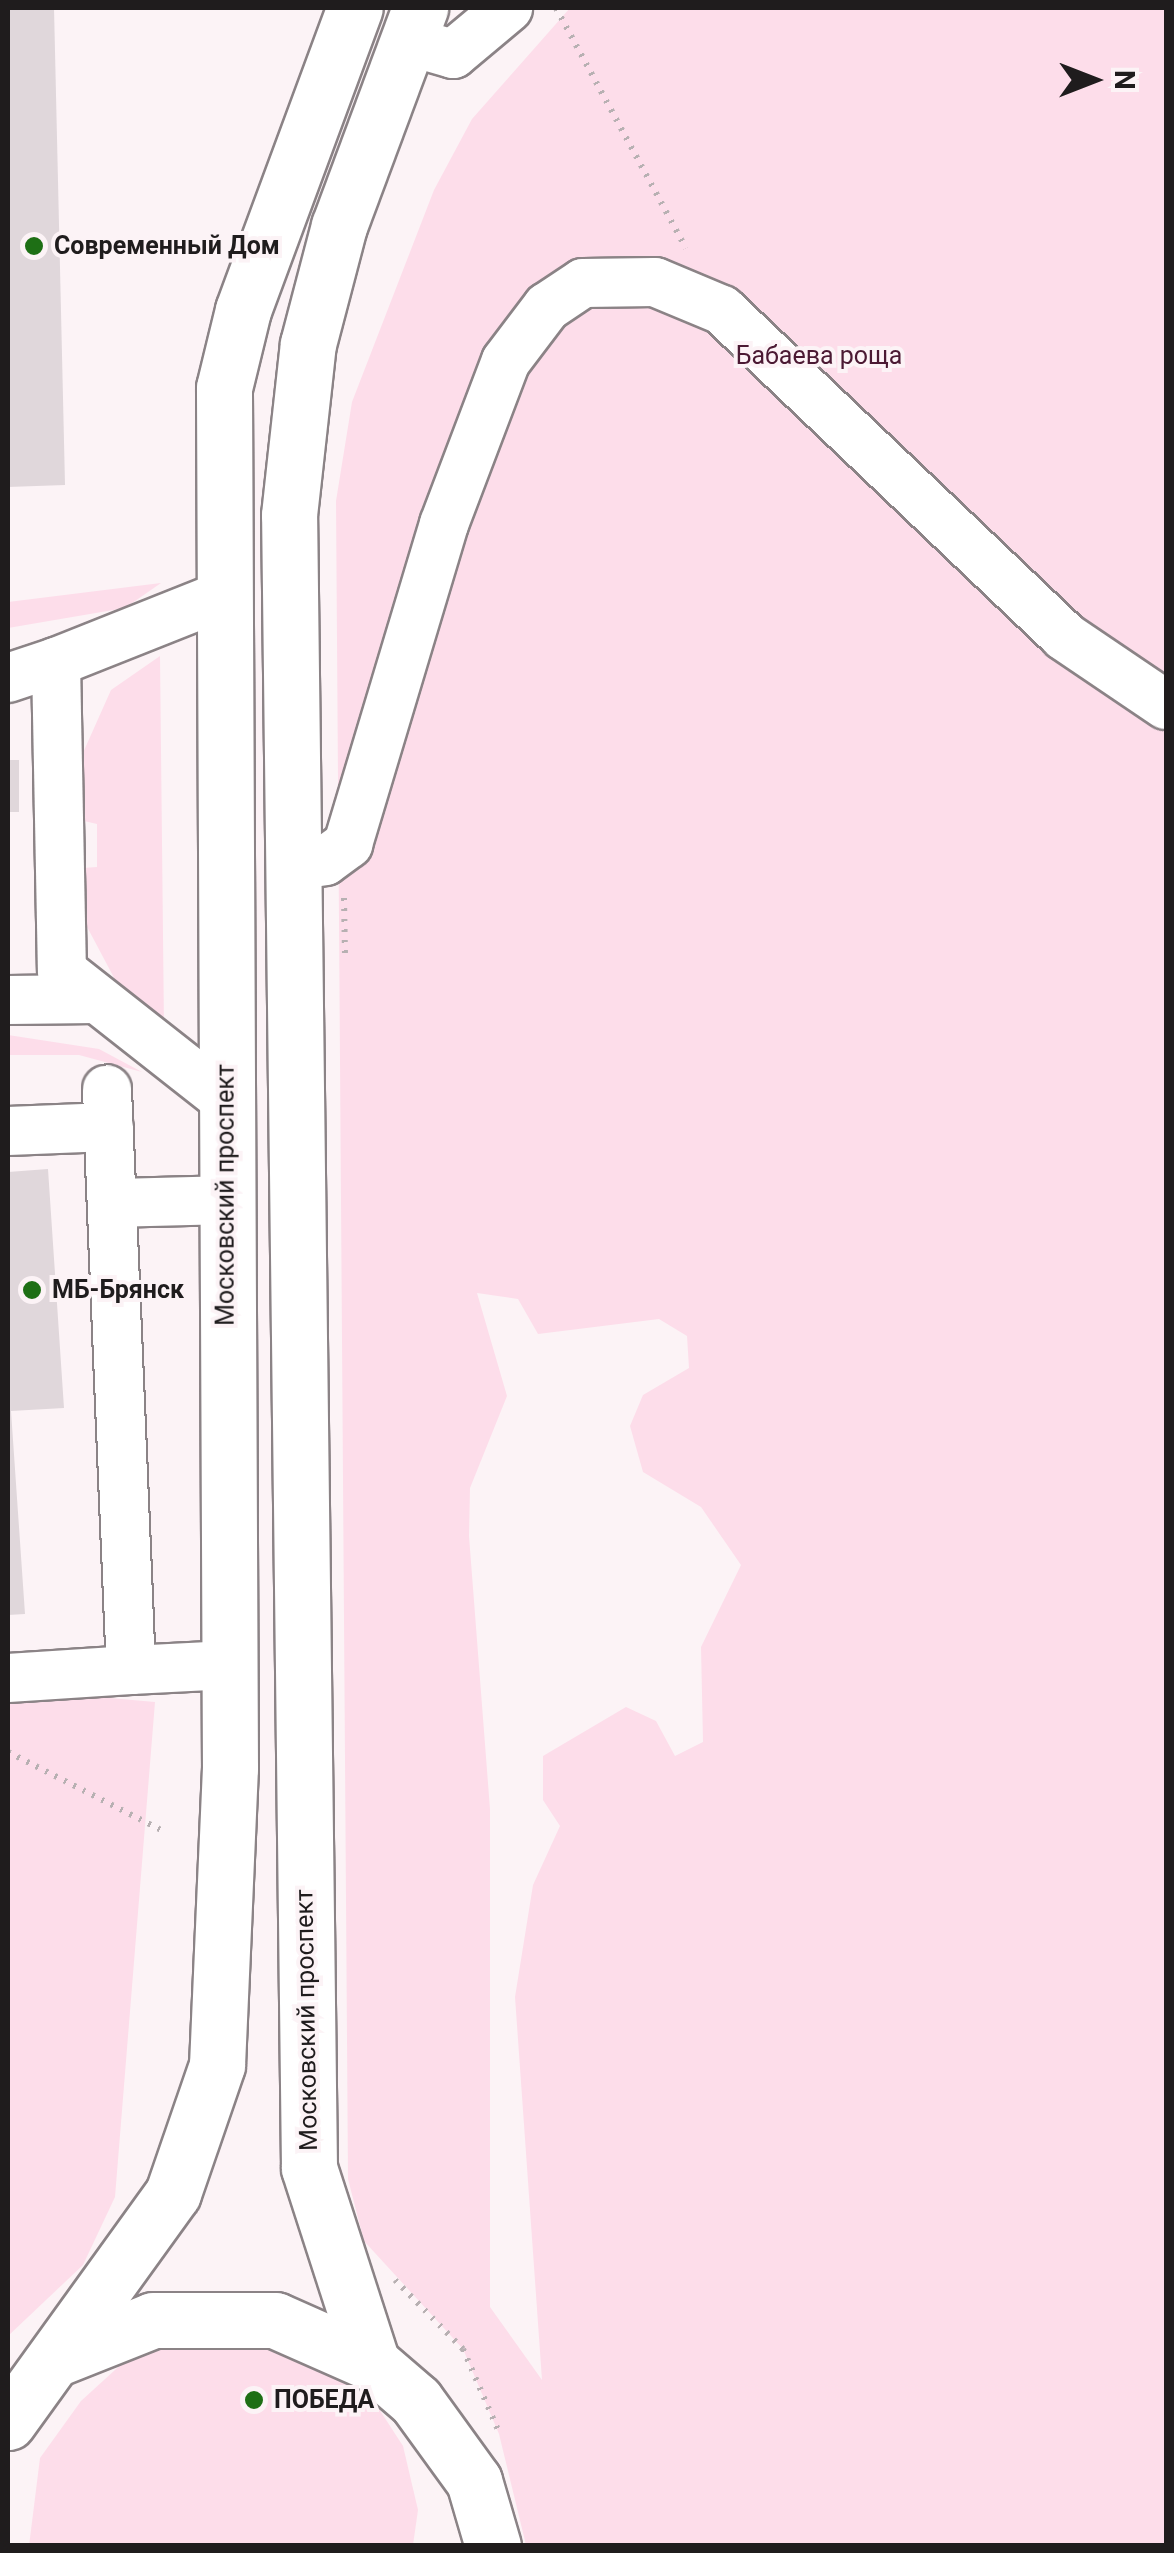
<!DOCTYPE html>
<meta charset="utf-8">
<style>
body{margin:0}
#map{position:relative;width:1174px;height:2553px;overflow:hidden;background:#fcf3f6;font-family:Roboto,sans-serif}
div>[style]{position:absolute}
.green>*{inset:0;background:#fdddea}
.building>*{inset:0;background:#e0d7db;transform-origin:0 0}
.path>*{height:6px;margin-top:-3px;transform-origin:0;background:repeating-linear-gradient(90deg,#b7b0b2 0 2.5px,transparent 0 10.5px)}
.roads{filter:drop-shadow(2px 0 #8b8386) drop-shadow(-2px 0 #8b8386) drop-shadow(0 2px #8b8386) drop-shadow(0 -2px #8b8386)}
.minor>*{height:48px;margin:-24px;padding:0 24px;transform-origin:24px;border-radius:24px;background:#fff}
.major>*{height:55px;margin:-27.5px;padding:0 27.5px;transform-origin:27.5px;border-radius:27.5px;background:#fff}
.dots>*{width:28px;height:28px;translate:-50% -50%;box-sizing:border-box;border:5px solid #fcf3f6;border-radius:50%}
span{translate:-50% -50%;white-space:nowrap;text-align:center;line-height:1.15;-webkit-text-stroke:8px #fcf3f6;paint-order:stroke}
.poi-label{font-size:25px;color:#1f1c1d;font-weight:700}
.left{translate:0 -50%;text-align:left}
.park-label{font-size:25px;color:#4b1933}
.street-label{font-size:25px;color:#1f1c1d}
.frame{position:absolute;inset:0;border:10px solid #1f1c1d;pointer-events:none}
.north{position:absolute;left:1044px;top:30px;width:100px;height:100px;-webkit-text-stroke:8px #fcf3f6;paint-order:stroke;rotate:90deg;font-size:28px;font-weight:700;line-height:40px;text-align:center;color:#1f1c1d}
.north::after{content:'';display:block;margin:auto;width:35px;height:45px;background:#1f1c1d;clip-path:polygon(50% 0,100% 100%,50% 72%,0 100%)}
</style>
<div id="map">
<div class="green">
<div style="clip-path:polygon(evenodd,570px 8px,1166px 8px,1166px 2545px,526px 2545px,499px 2434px,463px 2349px,364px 2241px,348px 2179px,336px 501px,352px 402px,434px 190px,472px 119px,570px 8px,477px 1293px,518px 1299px,538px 1334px,659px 1319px,687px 1336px,689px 1368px,643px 1395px,630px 1426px,643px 1472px,701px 1507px,741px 1565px,701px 1647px,703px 1742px,675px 1756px,656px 1721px,626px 1707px,543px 1756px,543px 1800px,560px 1826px,533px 1885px,515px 1997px,542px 2380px,490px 2307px,490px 1809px,469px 1536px,470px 1488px,507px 1396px,477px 1293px)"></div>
<div style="clip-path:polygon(161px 583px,125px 608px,8px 628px,8px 602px)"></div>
<div style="clip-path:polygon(160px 656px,164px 1028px,120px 989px,85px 923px,83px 868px,97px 867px,97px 824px,84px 821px,82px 755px,111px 690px)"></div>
<div style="clip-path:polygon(8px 1035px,99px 1049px,142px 1072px,79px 1055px,8px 1055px)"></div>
<div style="clip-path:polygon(8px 1689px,155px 1702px,115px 2197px,83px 2265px,8px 2336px)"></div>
<div style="clip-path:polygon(252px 2331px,366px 2389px,403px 2446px,418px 2510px,413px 2545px,29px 2546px,40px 2458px,81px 2401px,127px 2359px,185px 2334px)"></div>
</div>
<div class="building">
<div style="clip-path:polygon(8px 8px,54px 8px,65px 485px,8px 487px)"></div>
<div style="left:8px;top:760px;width:11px;height:52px"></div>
<div style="clip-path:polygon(48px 1169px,64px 1408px,11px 1411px,25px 1614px,8px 1615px,8px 1172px)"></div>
</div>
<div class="path">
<div style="left:556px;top:8px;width:273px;rotate:61.6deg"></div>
<div style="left:344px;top:898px;width:58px;rotate:89deg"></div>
<div style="left:8px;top:1752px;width:176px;rotate:27deg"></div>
<div style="left:395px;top:2280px;width:97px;rotate:45.4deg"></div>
<div style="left:463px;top:2349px;width:90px;rotate:66.6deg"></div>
</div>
<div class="roads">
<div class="minor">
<div style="left:408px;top:41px;width:47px;rotate:16.1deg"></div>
<div style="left:453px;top:54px;width:72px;rotate:-39.9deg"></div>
<div style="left:222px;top:596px;width:179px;rotate:158.3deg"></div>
<div style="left:56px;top:662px;width:309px;rotate:88.9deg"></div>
<div style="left:62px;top:971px;width:209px;rotate:38.2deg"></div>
<div style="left:8px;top:678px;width:51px;rotate:-18.4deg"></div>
<div style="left:291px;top:866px;width:34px;rotate:-8deg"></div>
<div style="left:325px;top:861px;width:29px;rotate:-36deg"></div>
<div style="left:348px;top:844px;width:334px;rotate:-73.3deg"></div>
<div style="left:444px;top:524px;width:174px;rotate:-69.2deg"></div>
<div style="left:506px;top:361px;width:68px;rotate:-52.8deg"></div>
<div style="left:547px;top:307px;width:43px;rotate:-33.7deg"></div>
<div style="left:583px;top:283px;width:72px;rotate:-0.8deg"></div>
<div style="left:655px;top:282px;width:73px;rotate:22.7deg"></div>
<div style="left:722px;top:310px;width:472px;rotate:43.6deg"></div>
<div style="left:1064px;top:636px;width:123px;rotate:34.1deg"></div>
<div style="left:8px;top:1000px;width:88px;rotate:-0.7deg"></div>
<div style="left:8px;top:1131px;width:101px;rotate:-2.3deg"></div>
<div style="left:113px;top:1203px;width:113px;rotate:-1.5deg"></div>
<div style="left:131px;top:1670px;width:98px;rotate:-2.9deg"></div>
<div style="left:8px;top:1678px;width:123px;rotate:-3.7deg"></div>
<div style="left:131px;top:1670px;width:581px;rotate:-92.37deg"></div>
</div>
<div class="major">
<div style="left:55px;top:2359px;width:105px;rotate:-21.7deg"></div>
<div style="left:153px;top:2320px;width:122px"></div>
<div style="left:275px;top:2320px;width:106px;rotate:23.9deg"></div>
<div style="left:372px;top:2363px;width:58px;rotate:40.8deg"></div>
<div style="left:416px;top:2401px;width:99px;rotate:54.1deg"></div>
<div style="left:474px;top:2481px;width:68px;rotate:73.7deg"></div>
<div style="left:372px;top:2363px;width:205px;rotate:-107.9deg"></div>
<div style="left:309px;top:2168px;width:1653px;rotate:-90.69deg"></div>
<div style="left:289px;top:515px;width:172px;rotate:-83.7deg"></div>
<div style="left:308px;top:344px;width:122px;rotate:-75.3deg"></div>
<div style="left:339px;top:226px;width:233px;rotate:-69.6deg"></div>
<div style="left:8px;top:2422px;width:282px;rotate:-54.2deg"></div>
<div style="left:173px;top:2193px;width:135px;rotate:-71deg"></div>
<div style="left:217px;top:2065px;width:297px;rotate:-87.5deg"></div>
<div style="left:230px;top:1768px;width:1380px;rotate:-90.25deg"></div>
<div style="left:224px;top:388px;width:80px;rotate:-76.3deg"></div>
<div style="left:243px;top:310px;width:322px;rotate:-69.7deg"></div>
</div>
</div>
<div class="dots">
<div style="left:34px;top:246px;background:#1e6f15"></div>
<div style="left:32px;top:1290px;background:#1e6f15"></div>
<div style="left:254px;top:2400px;background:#1e6f15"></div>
</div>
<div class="poi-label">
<span class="left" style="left:54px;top:246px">Современный Дом</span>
<span class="left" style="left:52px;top:1290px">МБ-Брянск</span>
<span class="left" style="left:274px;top:2400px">ПОБЕДА</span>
</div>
<div class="park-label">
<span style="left:819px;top:356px">Бабаева роща</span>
</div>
<div class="street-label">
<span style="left:226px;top:1195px;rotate:-90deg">Московский проспект</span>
<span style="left:307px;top:2020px;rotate:-91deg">Московский проспект</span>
</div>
<div class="frame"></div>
<div class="north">N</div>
</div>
